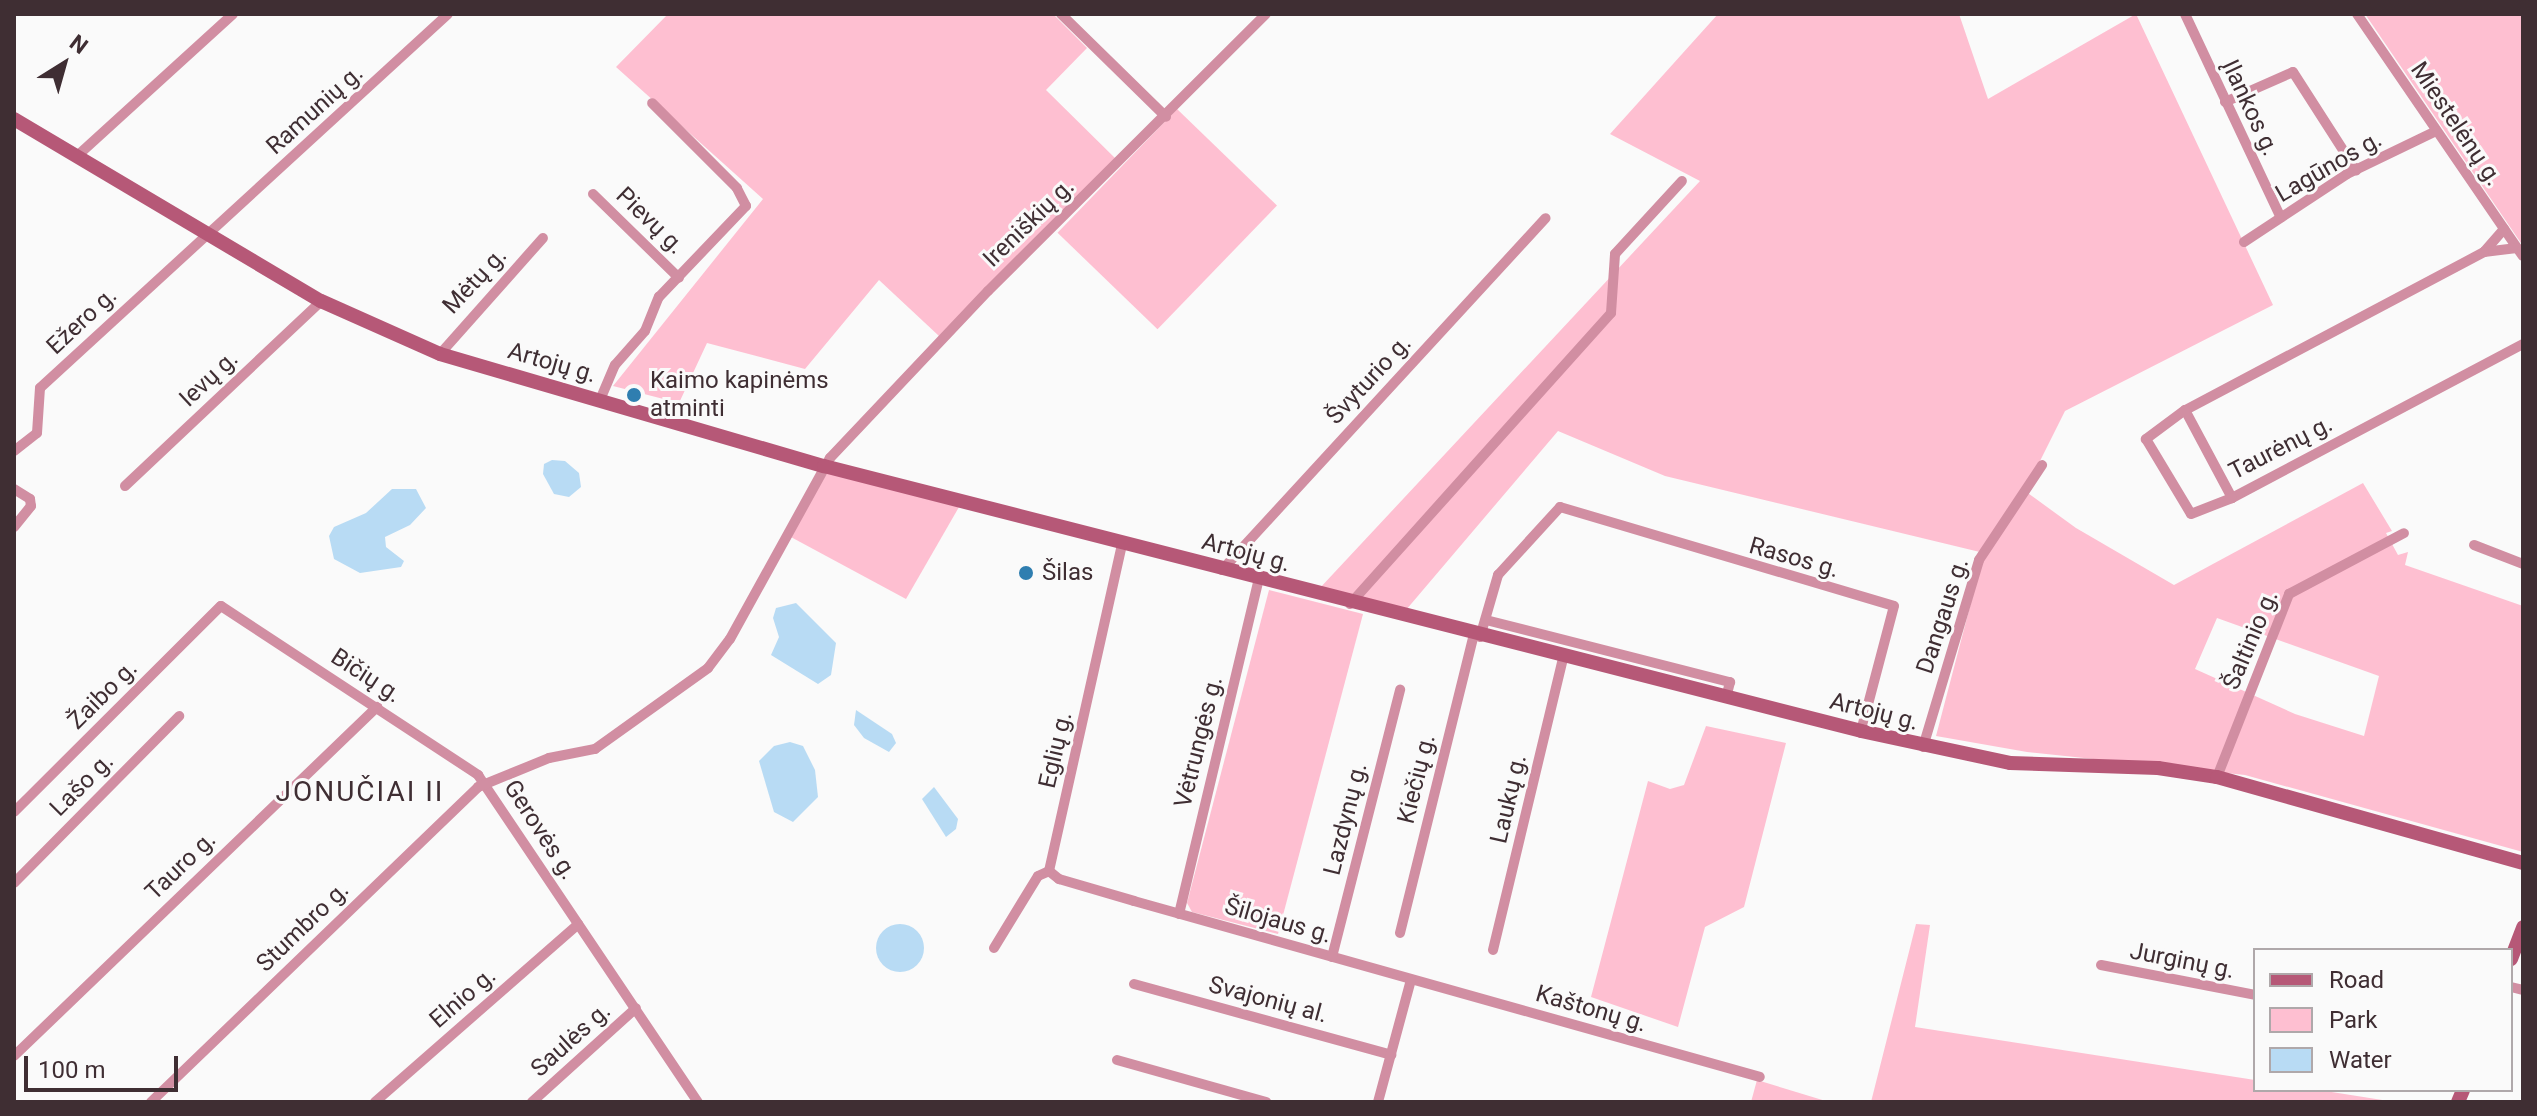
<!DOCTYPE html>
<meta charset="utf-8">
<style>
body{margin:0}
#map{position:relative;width:2537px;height:1116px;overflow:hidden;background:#fafafa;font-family:Roboto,sans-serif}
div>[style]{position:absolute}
.green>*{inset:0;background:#febfd1;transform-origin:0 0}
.water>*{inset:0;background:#b8dbf4}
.round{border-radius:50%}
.minor>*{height:10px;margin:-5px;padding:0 5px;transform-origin:5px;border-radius:5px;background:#d18ea2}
.secondary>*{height:14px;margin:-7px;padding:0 7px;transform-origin:7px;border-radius:7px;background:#b65877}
.dots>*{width:22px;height:22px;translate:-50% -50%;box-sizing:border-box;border:4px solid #fafafa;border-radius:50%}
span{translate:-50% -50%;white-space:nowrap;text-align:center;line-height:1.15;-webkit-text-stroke:6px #fafafa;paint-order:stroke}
.street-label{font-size:24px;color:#3f2e33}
.poi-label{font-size:24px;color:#3f2e33}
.left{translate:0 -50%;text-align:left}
.quarter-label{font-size:28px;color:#3f2e33;letter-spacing:2px}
.frame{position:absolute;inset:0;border:16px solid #3f2e33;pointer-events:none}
.legend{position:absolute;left:2253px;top:948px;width:260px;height:144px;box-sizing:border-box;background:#fafafa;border:2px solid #afa8aa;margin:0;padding:10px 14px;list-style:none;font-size:24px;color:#3f2e33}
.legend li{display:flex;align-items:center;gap:16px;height:40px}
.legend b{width:40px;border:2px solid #afa8aa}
.north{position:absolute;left:24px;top:24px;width:80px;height:80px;-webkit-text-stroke:6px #fafafa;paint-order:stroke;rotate:37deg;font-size:22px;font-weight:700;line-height:32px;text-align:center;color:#3f2e33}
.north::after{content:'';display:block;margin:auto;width:28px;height:36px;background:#3f2e33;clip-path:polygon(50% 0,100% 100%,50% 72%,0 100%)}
.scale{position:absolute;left:24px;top:1056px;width:154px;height:36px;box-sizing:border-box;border:4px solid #3f2e33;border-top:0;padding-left:10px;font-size:24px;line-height:28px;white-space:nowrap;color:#3f2e33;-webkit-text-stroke:6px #fafafa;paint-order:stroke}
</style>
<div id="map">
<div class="green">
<div style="clip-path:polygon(668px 14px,1053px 14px,1087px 48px,1046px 90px,1117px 160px,939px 336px,879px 280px,805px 369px,707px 343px,679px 403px,613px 386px,763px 199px,616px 67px)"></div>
<div style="clip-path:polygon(evenodd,1718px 14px,1959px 14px,1988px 99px,2136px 14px,2273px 305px,2065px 411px,2025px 491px,2076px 528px,2174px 585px,2363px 483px,2392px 531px,2386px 533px,2398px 555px,2408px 552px,2405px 565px,2523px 606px,2523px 852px,2245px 775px,2027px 752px,1936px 736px,1984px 553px,1665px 476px,1558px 431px,1406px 610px,1319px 589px,1700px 181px,1610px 134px,1718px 14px,2217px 618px,2379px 676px,2364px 736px,2295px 714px,2195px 669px,2217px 618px)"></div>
<div style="clip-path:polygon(2365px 14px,2523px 14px,2523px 246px)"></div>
<div style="left:1177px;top:109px;width:139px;height:172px;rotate:44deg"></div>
<div style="clip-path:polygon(827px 473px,959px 507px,906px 599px,789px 536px)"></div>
<div style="clip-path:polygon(1269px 590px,1363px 614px,1278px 934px,1192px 912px,1187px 903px)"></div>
<div style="clip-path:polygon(1706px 726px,1786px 743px,1744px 907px,1705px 927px,1678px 1027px,1591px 997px,1648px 781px,1670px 789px,1684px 785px)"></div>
<div style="clip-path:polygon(1916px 924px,1930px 925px,1915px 1027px,2255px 1080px,2255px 1090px,2319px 1090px,2395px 1102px,1871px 1102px)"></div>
<div style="clip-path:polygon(1757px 1080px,1829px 1102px,1751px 1102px)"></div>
</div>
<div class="water">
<div style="clip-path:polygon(552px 460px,565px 461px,579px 473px,581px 487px,569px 497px,554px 494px,543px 474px,544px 464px)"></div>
<div style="clip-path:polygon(392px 489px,416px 489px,426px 508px,410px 525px,385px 537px,386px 547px,404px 561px,401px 567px,360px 573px,334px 559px,329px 536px,334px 527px,366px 513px)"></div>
<div style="clip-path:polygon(796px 603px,836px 643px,831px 675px,818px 684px,771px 655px,779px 637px,773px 618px,776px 608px)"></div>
<div style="clip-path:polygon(856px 710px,892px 734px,896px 743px,889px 752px,864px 738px,854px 725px)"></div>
<div style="clip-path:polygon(790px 742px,803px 746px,815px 770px,818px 797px,793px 822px,774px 812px,759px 761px,774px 746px)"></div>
<div style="clip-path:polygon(934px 787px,958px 819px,956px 829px,946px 837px,922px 799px)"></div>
<div class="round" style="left:876px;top:924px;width:48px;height:48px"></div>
</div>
<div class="minor">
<div style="left:1061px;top:14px;width:147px;rotate:44.4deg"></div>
<div style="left:2185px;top:14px;width:225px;rotate:64.8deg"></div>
<div style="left:2357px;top:14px;width:293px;rotate:55.6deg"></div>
<div style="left:2225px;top:102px;width:74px;rotate:-23.8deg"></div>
<div style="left:2293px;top:72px;width:117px;rotate:57.3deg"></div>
<div style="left:76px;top:157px;width:212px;rotate:-42.3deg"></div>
<div style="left:593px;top:194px;width:120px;rotate:44.3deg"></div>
<div style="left:2504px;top:229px;width:30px;rotate:131deg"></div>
<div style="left:2484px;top:252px;width:33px;rotate:-7deg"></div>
<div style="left:2244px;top:242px;width:123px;rotate:-33.4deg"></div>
<div style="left:2347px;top:174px;width:99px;rotate:-25.8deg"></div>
<div style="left:2484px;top:252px;width:338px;rotate:152.1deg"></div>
<div style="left:2185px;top:410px;width:100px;rotate:61.9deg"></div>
<div style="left:2232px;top:498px;width:329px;rotate:-27.9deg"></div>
<div style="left:440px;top:354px;width:155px;rotate:-48.4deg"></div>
<div style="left:600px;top:400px;width:38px;rotate:-67deg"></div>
<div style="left:615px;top:365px;width:45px;rotate:-48.6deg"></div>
<div style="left:645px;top:331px;width:37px;rotate:-68deg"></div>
<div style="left:659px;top:297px;width:126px;rotate:-46.3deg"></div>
<div style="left:746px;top:206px;width:20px;rotate:-117deg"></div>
<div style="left:737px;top:188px;width:120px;rotate:-135deg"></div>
<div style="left:2185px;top:410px;width:49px;rotate:143.4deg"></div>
<div style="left:2146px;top:439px;width:87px;rotate:59deg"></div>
<div style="left:2191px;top:514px;width:44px;rotate:-21.3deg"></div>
<div style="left:14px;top:451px;width:29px;rotate:-38deg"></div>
<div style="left:37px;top:433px;width:45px;rotate:-86.2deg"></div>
<div style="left:40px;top:388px;width:553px;rotate:-42.51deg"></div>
<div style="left:125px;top:486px;width:270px;rotate:-43.3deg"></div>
<div style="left:14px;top:489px;width:19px;rotate:32deg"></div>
<div style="left:30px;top:499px;width:7px;rotate:82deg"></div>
<div style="left:31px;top:506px;width:27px;rotate:129deg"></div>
<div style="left:2474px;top:545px;width:53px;rotate:21.2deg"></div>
<div style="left:1222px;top:570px;width:478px;rotate:-47.4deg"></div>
<div style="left:1350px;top:604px;width:391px;rotate:-48.1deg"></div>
<div style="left:1611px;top:313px;width:59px;rotate:-86.1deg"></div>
<div style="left:1615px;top:254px;width:99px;rotate:-47.5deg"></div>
<div style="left:1486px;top:620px;width:252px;rotate:14.3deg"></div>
<div style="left:1730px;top:682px;width:16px;rotate:104deg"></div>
<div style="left:1480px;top:637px;width:65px;rotate:-73.8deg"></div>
<div style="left:1498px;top:575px;width:92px;rotate:-47.6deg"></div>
<div style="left:1560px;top:507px;width:348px;rotate:16.5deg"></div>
<div style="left:1894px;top:606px;width:129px;rotate:104.8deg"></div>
<div style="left:1923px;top:747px;width:195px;rotate:-73.3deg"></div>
<div style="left:1979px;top:560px;width:114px;rotate:-56.4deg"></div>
<div style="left:2217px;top:777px;width:197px;rotate:-68.5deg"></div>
<div style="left:2289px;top:594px;width:130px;rotate:-27.9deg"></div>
<div style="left:14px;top:812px;width:292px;rotate:-44.9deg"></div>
<div style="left:221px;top:606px;width:308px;rotate:33.3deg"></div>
<div style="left:478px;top:775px;width:394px;rotate:56.1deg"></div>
<div style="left:1049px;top:871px;width:13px;rotate:39deg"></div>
<div style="left:1059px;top:879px;width:78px;rotate:16.3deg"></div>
<div style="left:1134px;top:901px;width:650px;rotate:15.7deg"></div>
<div style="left:14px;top:883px;width:235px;rotate:-45.3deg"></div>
<div style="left:1179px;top:914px;width:344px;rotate:-76.6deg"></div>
<div style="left:1400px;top:933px;width:307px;rotate:-76.1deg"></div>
<div style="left:994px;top:948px;width:84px;rotate:-58.6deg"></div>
<div style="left:1038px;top:876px;width:12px;rotate:-24deg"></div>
<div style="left:1049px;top:871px;width:335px;rotate:-77.4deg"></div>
<div style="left:1493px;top:950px;width:300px;rotate:-76.5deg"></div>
<div style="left:1332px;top:957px;width:276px;rotate:-75.7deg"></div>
<div style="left:2101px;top:965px;width:157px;rotate:11deg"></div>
<div style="left:1134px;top:984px;width:267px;rotate:15.4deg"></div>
<div style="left:2511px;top:987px;width:12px;rotate:14deg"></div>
<div style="left:14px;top:1056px;width:504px;rotate:-43.87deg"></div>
<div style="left:1117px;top:1060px;width:155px;rotate:15.7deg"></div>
<div style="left:151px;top:1102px;width:454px;rotate:-43.9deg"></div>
<div style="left:478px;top:787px;width:77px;rotate:-22.2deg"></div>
<div style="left:549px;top:758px;width:47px;rotate:-11.1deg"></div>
<div style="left:595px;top:749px;width:139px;rotate:-35.6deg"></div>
<div style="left:708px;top:668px;width:36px;rotate:-53deg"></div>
<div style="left:730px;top:639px;width:207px;rotate:-61.1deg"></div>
<div style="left:830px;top:458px;width:230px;rotate:-46.6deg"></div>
<div style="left:988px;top:291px;width:392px;rotate:-44.9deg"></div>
<div style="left:375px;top:1102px;width:270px;rotate:-41.2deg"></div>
<div style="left:532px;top:1102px;width:140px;rotate:-42.1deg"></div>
<div style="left:1378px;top:1102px;width:126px;rotate:-74.9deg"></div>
</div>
<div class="secondary">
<div style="left:14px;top:119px;width:357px;rotate:30.7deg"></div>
<div style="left:321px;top:301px;width:130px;rotate:24deg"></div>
<div style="left:440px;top:354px;width:400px;rotate:16.3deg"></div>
<div style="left:824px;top:466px;width:1070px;rotate:14.33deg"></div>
<div style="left:1861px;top:731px;width:152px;rotate:12.1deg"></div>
<div style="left:2010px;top:763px;width:148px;rotate:1.9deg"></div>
<div style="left:2158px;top:768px;width:60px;rotate:8.7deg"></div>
<div style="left:2217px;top:777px;width:318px;rotate:15.7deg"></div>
<div style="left:2511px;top:959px;width:34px;rotate:-69deg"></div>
<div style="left:2458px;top:1102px;width:13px;rotate:-67deg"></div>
</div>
<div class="dots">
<div style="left:634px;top:395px;background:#2f7eb0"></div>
<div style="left:1026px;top:573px;background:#2f7eb0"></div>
</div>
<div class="street-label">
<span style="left:2250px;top:108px;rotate:65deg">Įlankos g.</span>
<span style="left:315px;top:110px;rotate:-42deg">Ramunių g.</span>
<span style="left:2456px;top:124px;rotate:56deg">Miestelėnų g.</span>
<span style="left:2329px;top:167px;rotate:-30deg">Lagūnos g.</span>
<span style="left:650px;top:221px;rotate:44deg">Pievų g.</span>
<span style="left:1029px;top:223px;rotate:-44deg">Ireniškių g.</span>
<span style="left:475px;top:281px;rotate:-47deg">Mėtų g.</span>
<span style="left:82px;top:321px;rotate:-43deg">Ežero g.</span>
<span style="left:552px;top:363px;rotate:16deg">Artojų g.</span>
<span style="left:209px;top:379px;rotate:-43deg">Ievų g.</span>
<span style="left:1369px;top:380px;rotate:-47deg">Švyturio g.</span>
<span style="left:2281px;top:448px;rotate:-27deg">Taurėnų g.</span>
<span style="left:1246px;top:553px;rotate:15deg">Artojų g.</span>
<span style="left:1794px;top:558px;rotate:16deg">Rasos g.</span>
<span style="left:1943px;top:616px;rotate:-72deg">Dangaus g.</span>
<span style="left:2251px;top:640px;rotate:-67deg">Šaltinio g.</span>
<span style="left:366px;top:676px;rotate:33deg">Bičių g.</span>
<span style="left:103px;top:695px;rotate:-45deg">Žaibo g.</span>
<span style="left:1874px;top:712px;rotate:14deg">Artojų g.</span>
<span style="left:1199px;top:742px;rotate:-76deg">Vėtrungės g.</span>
<span style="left:1056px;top:750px;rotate:-77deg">Eglių g.</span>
<span style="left:1417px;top:779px;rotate:-76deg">Kiečių g.</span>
<span style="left:82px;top:785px;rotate:-45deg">Lašo g.</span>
<span style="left:1509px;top:799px;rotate:-77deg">Laukų g.</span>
<span style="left:1346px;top:819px;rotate:-76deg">Lazdynų g.</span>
<span style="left:540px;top:830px;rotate:57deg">Gerovės g.</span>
<span style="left:181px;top:866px;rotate:-44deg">Tauro g.</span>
<span style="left:1278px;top:921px;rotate:16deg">Šilojaus g.</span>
<span style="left:303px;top:927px;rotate:-44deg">Stumbro g.</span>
<span style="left:2182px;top:961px;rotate:11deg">Jurginų g.</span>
<span style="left:463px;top:998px;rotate:-41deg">Elnio g.</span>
<span style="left:1268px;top:1000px;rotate:15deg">Svajonių al.</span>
<span style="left:1591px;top:1009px;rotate:16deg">Kaštonų g.</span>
<span style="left:571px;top:1040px;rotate:-42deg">Saulės g.</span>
</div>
<div class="poi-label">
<span class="left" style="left:650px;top:395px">Kaimo kapinėms<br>atminti</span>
<span class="left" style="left:1042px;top:573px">Šilas</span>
</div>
<div class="quarter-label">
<span style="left:360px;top:792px">JONUČIAI II</span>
</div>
<div class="frame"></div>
<ul class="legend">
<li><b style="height:10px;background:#b65877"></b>Road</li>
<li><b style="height:22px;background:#febfd1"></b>Park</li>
<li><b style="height:22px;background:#b8dbf4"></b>Water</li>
</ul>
<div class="north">N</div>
<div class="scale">100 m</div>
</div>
